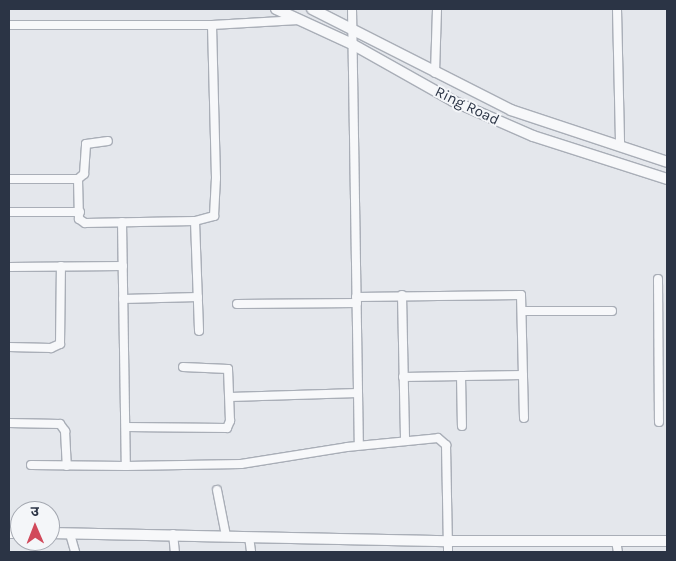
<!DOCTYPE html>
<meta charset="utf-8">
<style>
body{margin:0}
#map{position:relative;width:676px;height:561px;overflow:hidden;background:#e4e7ec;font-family:Karla,"Noto Sans Devanagari",sans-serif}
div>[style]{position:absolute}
.roads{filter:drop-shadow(1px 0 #a9aeb7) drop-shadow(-1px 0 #a9aeb7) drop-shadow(0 1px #a9aeb7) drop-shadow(0 -1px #a9aeb7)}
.minor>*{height:8px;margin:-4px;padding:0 4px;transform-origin:4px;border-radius:4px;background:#f7f8fa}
.tertiary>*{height:10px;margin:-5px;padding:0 5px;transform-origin:5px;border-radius:5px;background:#f7f8fa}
span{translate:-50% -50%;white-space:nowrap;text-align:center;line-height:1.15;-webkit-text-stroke:4px #f4f6f9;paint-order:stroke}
.street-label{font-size:15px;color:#2b3445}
.frame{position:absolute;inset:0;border:10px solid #2b3445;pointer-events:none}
.north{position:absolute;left:10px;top:501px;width:50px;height:50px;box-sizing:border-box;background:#f4f6f9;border:1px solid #a4a8b1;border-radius:50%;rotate:359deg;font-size:14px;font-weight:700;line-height:20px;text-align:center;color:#2b3445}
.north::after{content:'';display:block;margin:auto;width:18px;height:22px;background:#d1495b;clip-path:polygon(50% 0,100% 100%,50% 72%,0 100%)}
</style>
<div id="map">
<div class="roads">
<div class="minor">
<div style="left:352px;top:9px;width:436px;rotate:89.1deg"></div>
<div style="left:617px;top:9px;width:137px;rotate:88.7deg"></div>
<div style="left:9px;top:25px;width:203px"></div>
<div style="left:212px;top:25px;width:87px;rotate:-3.3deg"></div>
<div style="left:435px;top:73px;width:64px;rotate:-88.2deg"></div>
<div style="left:9px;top:179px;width:69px"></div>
<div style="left:78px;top:179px;width:40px;rotate:88.6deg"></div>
<div style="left:79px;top:219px;width:7px;rotate:34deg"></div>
<div style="left:85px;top:223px;width:110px;rotate:-1deg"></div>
<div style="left:195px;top:221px;width:20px;rotate:-15deg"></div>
<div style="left:214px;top:216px;width:38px;rotate:-87deg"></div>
<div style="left:216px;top:178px;width:153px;rotate:-91.5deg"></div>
<div style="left:78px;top:179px;width:8px;rotate:-40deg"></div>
<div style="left:84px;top:174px;width:30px;rotate:-86deg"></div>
<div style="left:86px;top:144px;width:22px;rotate:-8deg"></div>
<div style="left:9px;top:212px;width:71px"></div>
<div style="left:195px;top:221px;width:110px;rotate:87.9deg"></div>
<div style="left:122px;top:222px;width:244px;rotate:89.1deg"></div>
<div style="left:126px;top:466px;width:115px;rotate:-1deg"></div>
<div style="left:241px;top:464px;width:107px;rotate:-9.1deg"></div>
<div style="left:347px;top:447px;width:91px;rotate:-5.6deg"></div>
<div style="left:438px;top:438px;width:11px;rotate:41deg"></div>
<div style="left:446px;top:445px;width:107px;rotate:88.9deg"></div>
<div style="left:9px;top:267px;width:114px;rotate:-0.5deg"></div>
<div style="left:658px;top:279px;width:143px;rotate:89.6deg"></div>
<div style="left:402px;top:295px;width:145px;rotate:88.8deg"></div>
<div style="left:356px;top:297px;width:165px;rotate:-0.7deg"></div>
<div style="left:521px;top:295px;width:123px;rotate:88.6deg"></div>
<div style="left:123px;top:299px;width:75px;rotate:-1.5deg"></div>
<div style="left:237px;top:304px;width:120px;rotate:-0.5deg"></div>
<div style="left:523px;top:311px;width:89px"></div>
<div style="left:9px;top:347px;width:42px;rotate:1.4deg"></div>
<div style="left:51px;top:348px;width:10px;rotate:-24deg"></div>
<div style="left:60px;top:344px;width:78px;rotate:-89.3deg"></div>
<div style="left:461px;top:376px;width:50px;rotate:88.9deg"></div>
<div style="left:403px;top:377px;width:120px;rotate:-1deg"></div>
<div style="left:230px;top:397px;width:128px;rotate:-1.8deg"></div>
<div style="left:9px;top:423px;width:51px;rotate:1.1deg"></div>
<div style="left:60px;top:424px;width:9px;rotate:54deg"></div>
<div style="left:65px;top:431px;width:35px;rotate:87deg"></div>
<div style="left:126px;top:427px;width:101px;rotate:0.6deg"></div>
<div style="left:227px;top:428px;width:8px;rotate:-67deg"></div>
<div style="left:230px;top:421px;width:52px;rotate:-92.2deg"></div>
<div style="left:228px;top:369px;width:45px;rotate:-177.5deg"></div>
<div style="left:31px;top:465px;width:95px;rotate:0.6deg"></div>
<div style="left:217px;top:490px;width:47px;rotate:78.9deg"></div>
<div style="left:70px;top:534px;width:19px;rotate:74deg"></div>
<div style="left:173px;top:534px;width:18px;rotate:84deg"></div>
<div style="left:249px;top:537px;width:15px;rotate:82deg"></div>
<div style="left:616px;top:541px;width:11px;rotate:80deg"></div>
</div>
<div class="tertiary">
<div style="left:276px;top:9px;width:84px;rotate:24.7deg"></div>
<div style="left:352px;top:44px;width:116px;rotate:29.4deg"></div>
<div style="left:453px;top:101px;width:87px;rotate:23.6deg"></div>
<div style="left:533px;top:136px;width:141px;rotate:17.8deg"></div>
<div style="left:312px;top:9px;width:223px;rotate:26.9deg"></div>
<div style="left:511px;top:110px;width:164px;rotate:18.4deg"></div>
<div style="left:9px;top:533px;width:11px"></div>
<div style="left:50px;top:533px;width:398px;rotate:1.2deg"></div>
<div style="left:448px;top:541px;width:219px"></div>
</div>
</div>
<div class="street-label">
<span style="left:467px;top:106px;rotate:26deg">Ring Road</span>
</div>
<div class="frame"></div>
<div class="north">उ</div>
</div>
